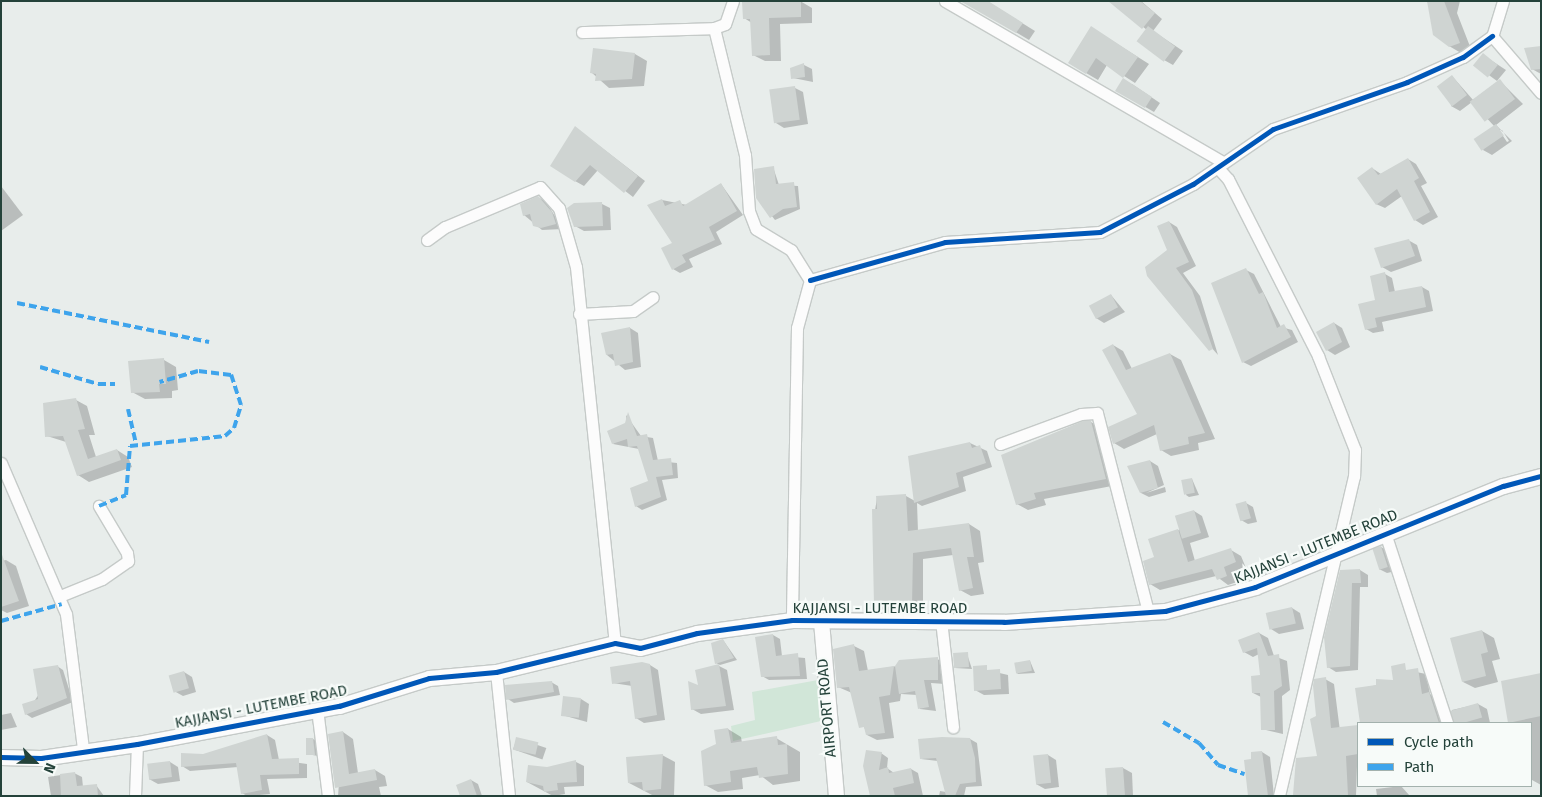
<!DOCTYPE html>
<style>
body{margin:0}
#map{position:relative;width:1542px;height:797px;overflow:hidden;background:#e8edeb;font-family:"Fira Sans",sans-serif}
div>[style]{position:absolute}
.green>*{inset:0;background:#d1e6d8}
.shadow>*{inset:0;background:#0003;transform-origin:0 0}
.building>*{inset:0;background:#cfd4d2;transform-origin:0 0}
.roads{filter:drop-shadow(1px 0 #c5cac8) drop-shadow(-1px 0 #c5cac8) drop-shadow(0 1px #c5cac8) drop-shadow(0 -1px #c5cac8)}
.minor>*{height:11px;margin:-5.5px;padding:0 5.5px;transform-origin:5.5px;border-radius:5.5px;background:#fcfcfc}
.tertiary>*{height:15px;margin:-7.5px;padding:0 7.5px;transform-origin:7.5px;border-radius:7.5px;background:#fcfcfc}
.quiet>*{height:4px;margin-top:-2px;transform-origin:0;background:repeating-linear-gradient(90deg,#3ea4ec 0 8px,transparent 0 12px)}
.cycleway>*{height:5px;margin:-2.5px;padding:0 2.5px;transform-origin:2.5px;border-radius:2.5px;background:#0057b8}
span{translate:-50% -50%;white-space:nowrap;text-align:center;line-height:1.15;-webkit-text-stroke:4.5px #f7fbf9;paint-order:stroke}
.street-label{font-size:15px;color:#24423a}
.frame{position:absolute;inset:0;border:2px solid #24423a;pointer-events:none}
.legend{position:absolute;left:1357px;top:722px;width:175px;height:65px;box-sizing:border-box;background:#f7fbf9;border:1px solid #a3b1ad;margin:0;padding:6px 9px;list-style:none;font-size:15px;color:#24423a}
.legend li{display:flex;align-items:center;gap:10px;height:25px}
.legend b{width:25px;border:1px solid #a3b1ad}
.north{position:absolute;left:10px;top:737px;width:50px;height:50px;-webkit-text-stroke:4px #f7fbf9;paint-order:stroke;rotate:113deg;font-size:14px;font-weight:700;line-height:20px;text-align:center;color:#24423a}
.north::after{content:'';display:block;margin:auto;width:18px;height:22px;background:#24423a;clip-path:polygon(50% 0,100% 100%,50% 72%,0 100%)}
</style>
<div id="map">
<div class="green">
<div style="clip-path:polygon(818px 680px,821px 721px,733px 741px,731px 726px,755px 720px,752px 692px)"></div>
</div>
<div class="shadow">
<div style="clip-path:polygon(800px 1px,812px 8px,812px 23px,780px 24px,781px 61px,765px 61px,753px 55px,752px 23px,744px 18px)"></div>
<div style="clip-path:polygon(963px 1px,987px 1px,1035px 31px,1029px 40px)"></div>
<div style="clip-path:polygon(1110px 1px,1141px 1px,1162px 19px,1153px 31px,1183px 51px,1173px 65px,1164px 60px,1147px 30px)"></div>
<div style="clip-path:polygon(1427px 1px,1460px 1px,1457px 13px,1471px 49px,1461px 53px,1449px 46px)"></div>
<div style="clip-path:polygon(1103px 35px,1149px 64px,1135px 83px,1107px 65px,1098px 80px,1069px 63px)"></div>
<div style="clip-path:polygon(1541px 47px,1541px 74px,1532px 69px)"></div>
<div style="clip-path:polygon(635px 54px,647px 61px,644px 86px,609px 88px,591px 72px)"></div>
<div style="clip-path:polygon(1483px 55px,1506px 70px,1497px 81px,1475px 65px)"></div>
<div style="clip-path:polygon(804px 65px,812px 69px,813px 82px,793px 78px)"></div>
<div style="clip-path:polygon(evenodd,1452px 76px,1474px 101px,1500px 81px,1523px 104px,1496px 125px,1512px 141px,1492px 155px,1483px 150px,1494px 126px,1472px 102px,1460px 111px,1451px 106px,1452px 76px,1499px 130px,1502px 130px,1509px 141px,1507px 142px,1499px 130px)"></div>
<div style="clip-path:polygon(1132px 84px,1160px 103px,1154px 112px,1116px 90px)"></div>
<div style="clip-path:polygon(795px 88px,803px 92px,808px 124px,784px 128px,776px 123px)"></div>
<div style="clip-path:polygon(576px 128px,645px 181px,633px 197px,598px 170px,584px 186px,575px 181px)"></div>
<div style="clip-path:polygon(1408px 159px,1416px 164px,1427px 183px,1421px 186px,1438px 217px,1423px 225px,1415px 220px,1402px 196px,1385px 208px,1376px 204px,1372px 168px,1381px 174px)"></div>
<div style="clip-path:polygon(773px 167px,779px 185px,798px 186px,800px 209px,775px 220px,757px 197px)"></div>
<div style="clip-path:polygon(721px 184px,743px 215px,716px 232px,722px 244px,689px 259px,693px 267px,680px 273px,673px 269px,673px 243px,662px 200px,687px 205px)"></div>
<div style="clip-path:polygon(1px 186px,23px 215px,1px 231px)"></div>
<div style="clip-path:polygon(538px 197px,546px 202px,563px 229px,542px 230px,524px 215px)"></div>
<div style="clip-path:polygon(602px 204px,610px 208px,611px 230px,584px 231px,575px 226px,569px 209px)"></div>
<div style="clip-path:polygon(1169px 222px,1177px 227px,1196px 266px,1183px 273px,1200px 296px,1218px 355px,1155px 284px,1169px 250px)"></div>
<div style="clip-path:polygon(1408px 240px,1417px 245px,1422px 261px,1391px 272px,1382px 267px)"></div>
<div style="clip-path:polygon(1246px 270px,1254px 274px,1281px 327px,1292px 330px,1298px 342px,1251px 366px,1243px 362px)"></div>
<div style="clip-path:polygon(1385px 274px,1392px 278px,1395px 292px,1422px 287px,1429px 291px,1433px 311px,1382px 322px,1384px 331px,1373px 333px,1366px 329px)"></div>
<div style="clip-path:polygon(1111px 295px,1125px 312px,1104px 323px,1096px 318px)"></div>
<div style="clip-path:polygon(1334px 323px,1342px 328px,1350px 347px,1335px 355px,1327px 350px)"></div>
<div style="clip-path:polygon(630px 328px,638px 333px,641px 367px,625px 370px,607px 355px,602px 334px)"></div>
<div style="clip-path:polygon(1113px 345px,1123px 351px,1132px 369px,1170px 354px,1181px 360px,1215px 439px,1198px 443px,1199px 450px,1171px 456px,1161px 450px,1157px 434px,1124px 449px,1114px 443px,1139px 415px)"></div>
<div style="clip-path:polygon(164px 360px,176px 367px,178px 390px,172px 391px,172px 398px,145px 399px,132px 392px)"></div>
<div style="clip-path:polygon(76px 400px,87px 406px,95px 435px,89px 435px,96px 457px,117px 450px,128px 457px,132px 467px,89px 482px,78px 475px,66px 442px,47px 436px)"></div>
<div style="clip-path:polygon(626px 415px,641px 436px,653px 438px,658px 461px,677px 463px,678px 478px,662px 480px,667px 500px,642px 510px,636px 506px,649px 482px,639px 449px,613px 444px,627px 424px)"></div>
<div style="clip-path:polygon(1091px 422px,1102px 429px,1117px 485px,1044px 499px,1046px 505px,1028px 510px,1017px 504px)"></div>
<div style="clip-path:polygon(970px 443px,987px 451px,992px 467px,963px 477px,966px 491px,922px 506px,917px 503px,918px 531px,969px 524px,980px 531px,984px 562px,978px 563px,984px 594px,971px 596px,960px 590px,953px 555px,923px 559px,923px 612px,886px 612px,876px 605px,873px 523px,877px 498px,906px 496px,915px 501px)"></div>
<div style="clip-path:polygon(1150px 461px,1158px 466px,1164px 485px,1146px 493px,1165px 487px,1166px 492px,1149px 497px,1141px 493px,1129px 467px)"></div>
<div style="clip-path:polygon(1192px 479px,1199px 495px,1189px 497px,1186px 495px)"></div>
<div style="clip-path:polygon(1246px 503px,1253px 507px,1257px 522px,1248px 524px,1241px 520px)"></div>
<div style="clip-path:polygon(1194px 511px,1202px 516px,1209px 537px,1190px 543px,1195px 561px,1231px 550px,1241px 556px,1246px 568px,1233px 573px,1237px 582px,1228px 585px,1216px 576px,1160px 590px,1150px 584px,1156px 558px)"></div>
<div style="clip-path:polygon(1381px 547px,1389px 552px,1396px 571px,1387px 573px,1379px 569px)"></div>
<div style="clip-path:polygon(6px 560px,16px 566px,29px 606px,7px 613px,1px 610px,1px 561px)"></div>
<div style="clip-path:polygon(1360px 570px,1368px 575px,1368px 587px,1360px 587px,1358px 670px,1336px 672px,1328px 667px,1341px 571px)"></div>
<div style="clip-path:polygon(1292px 608px,1300px 613px,1304px 629px,1279px 634px,1271px 629px)"></div>
<div style="clip-path:polygon(1482px 631px,1494px 638px,1500px 659px,1492px 661px,1498px 682px,1475px 688px,1463px 682px)"></div>
<div style="clip-path:polygon(1259px 633px,1268px 638px,1274px 656px,1287px 661px,1290px 690px,1282px 696px,1283px 734px,1262px 729px,1261px 697px,1253px 693px,1261px 676px,1259px 654px,1253px 657px,1244px 652px)"></div>
<div style="clip-path:polygon(773px 635px,780px 639px,782px 656px,805px 658px,807px 679px,769px 680px,762px 676px)"></div>
<div style="clip-path:polygon(723px 640px,737px 660px,720px 665px,716px 663px)"></div>
<div style="clip-path:polygon(854px 646px,864px 651px,868px 671px,937px 659px,944px 662px,945px 684px,931px 683px,936px 711px,920px 709px,917px 695px,901px 694px,900px 701px,889px 703px,894px 738px,877px 740px,867px 735px,852px 693px,838px 687px)"></div>
<div style="clip-path:polygon(967px 654px,972px 669px,955px 668px)"></div>
<div style="clip-path:polygon(1030px 661px,1035px 673px,1017px 674px)"></div>
<div style="clip-path:polygon(650px 665px,658px 670px,665px 720px,644px 723px,636px 718px,632px 686px,613px 683px,611px 668px)"></div>
<div style="clip-path:polygon(57px 666px,63px 670px,73px 702px,32px 718px,26px 714px)"></div>
<div style="clip-path:polygon(719px 666px,727px 670px,734px 710px,701px 714px,692px 709px,700px 688px)"></div>
<div style="clip-path:polygon(974px 667px,1008px 675px,1009px 694px,984px 695px,975px 690px)"></div>
<div style="clip-path:polygon(1392px 667px,1426px 674px,1430px 694px,1438px 699px,1448px 723px,1361px 723px,1356px 689px,1395px 682px)"></div>
<div style="clip-path:polygon(184px 672px,192px 677px,196px 692px,183px 696px,174px 691px)"></div>
<div style="clip-path:polygon(1541px 675px,1541px 785px,1532px 780px,1531px 723px,1509px 723px,1502px 682px)"></div>
<div style="clip-path:polygon(1325px 679px,1334px 684px,1340px 731px,1346px 739px,1358px 737px,1356px 796px,1294px 794px,1297px 759px,1318px 757px,1317px 717px)"></div>
<div style="clip-path:polygon(551px 682px,558px 686px,560px 695px,514px 703px,508px 699px)"></div>
<div style="clip-path:polygon(581px 699px,589px 704px,587px 722px,562px 715px)"></div>
<div style="clip-path:polygon(1478px 704px,1487px 709px,1490px 723px,1455px 723px,1452px 710px)"></div>
<div style="clip-path:polygon(11px 713px,17px 727px,1px 730px,1px 715px)"></div>
<div style="clip-path:polygon(728px 729px,741px 737px,742px 743px,776px 738px,800px 752px,800px 781px,773px 785px,760px 775px,742px 778px,743px 789px,718px 792px,705px 785px,717px 745px)"></div>
<div style="clip-path:polygon(343px 732px,353px 739px,358px 773px,375px 770px,385px 776px,387px 786px,379px 787px,381px 796px,338px 796px)"></div>
<div style="clip-path:polygon(267px 735px,275px 740px,279px 760px,307px 764px,307px 778px,267px 779px,270px 794px,247px 796px,242px 793px,238px 767px,190px 771px,182px 766px)"></div>
<div style="left:517px;top:738px;width:31px;height:12px;rotate:19deg"></div>
<div style="clip-path:polygon(313px 739px,317px 741px,318px 756px,307px 754px)"></div>
<div style="clip-path:polygon(970px 739px,977px 743px,982px 786px,966px 787px,964px 796px,939px 796px,940px 791px,946px 792px,938px 761px,921px 759px)"></div>
<div style="clip-path:polygon(1262px 752px,1270px 757px,1274px 796px,1249px 796px,1253px 761px)"></div>
<div style="clip-path:polygon(881px 753px,888px 758px,887px 768px,894px 773px,911px 769px,918px 773px,923px 796px,872px 796px)"></div>
<div style="clip-path:polygon(662px 755px,675px 762px,674px 796px,654px 796px,629px 783px)"></div>
<div style="clip-path:polygon(1048px 755px,1056px 760px,1059px 787px,1045px 789px,1036px 784px)"></div>
<div style="clip-path:polygon(170px 762px,178px 767px,180px 781px,158px 784px,149px 779px)"></div>
<div style="clip-path:polygon(576px 762px,584px 766px,584px 786px,564px 787px,565px 794px,553px 796px,527px 782px,547px 769px)"></div>
<div style="clip-path:polygon(1123px 768px,1132px 773px,1133px 796px,1109px 796px,1106px 769px)"></div>
<div style="clip-path:polygon(74px 773px,82px 777px,83px 787px,96px 785px,104px 796px,51px 796px,48px 777px)"></div>
<div style="clip-path:polygon(471px 780px,478px 784px,482px 796px,462px 796px)"></div>
<div style="clip-path:polygon(1401px 786px,1410px 796px,1377px 796px,1376px 789px)"></div>
</div>
<div class="building">
<div style="clip-path:polygon(801px 1px,801px 17px,769px 18px,770px 55px,752px 56px,750px 19px,743px 19px,742px 2px)"></div>
<div style="clip-path:polygon(960px 1px,988px 1px,1023px 23px,1016px 33px)"></div>
<div style="clip-path:polygon(1108px 1px,1140px 1px,1155px 13px,1142px 29px)"></div>
<div style="clip-path:polygon(1427px 1px,1444px 1px,1460px 43px,1449px 47px,1433px 35px)"></div>
<div style="clip-path:polygon(1091px 26px,1138px 57px,1123px 78px,1096px 58px,1086px 74px,1068px 63px)"></div>
<div style="left:1148px;top:26px;width:34px;height:19px;rotate:37deg"></div>
<div style="clip-path:polygon(1541px 46px,1541px 69px,1531px 70px,1524px 48px)"></div>
<div style="clip-path:polygon(593px 48px,635px 53px,632px 79px,595px 81px,596px 74px,590px 73px)"></div>
<div style="left:1483px;top:53px;width:19px;height:16px;rotate:39deg"></div>
<div style="clip-path:polygon(804px 63px,805px 77px,791px 79px,790px 68px)"></div>
<div style="left:1452px;top:75px;width:25px;height:19px;rotate:53deg"></div>
<div style="clip-path:polygon(1123px 78px,1152px 97px,1145px 108px,1115px 91px)"></div>
<div style="left:1500px;top:79px;width:25px;height:38px;rotate:53deg"></div>
<div style="left:795px;top:86px;width:34px;height:26px;rotate:82deg"></div>
<div style="left:1496px;top:124px;width:14px;height:27px;rotate:56deg"></div>
<div style="clip-path:polygon(575px 126px,638px 176px,624px 193px,590px 165px,575px 182px,550px 166px)"></div>
<div style="clip-path:polygon(1408px 158px,1419px 178px,1414px 181px,1430px 212px,1414px 221px,1397px 189px,1376px 205px,1357px 178px,1372px 167px,1378px 175px)"></div>
<div style="clip-path:polygon(774px 166px,776px 184px,794px 182px,797px 207px,783px 209px,770px 218px,756px 198px,754px 169px)"></div>
<div style="clip-path:polygon(721px 183px,737px 211px,709px 227px,715px 240px,682px 255px,686px 262px,672px 270px,661px 248px,672px 243px,647px 205px,662px 199px,665px 206px,680px 200px,683px 206px)"></div>
<div style="clip-path:polygon(538px 196px,552px 212px,556px 224px,541px 228px,533px 226px,530px 214px,523px 216px,520px 204px)"></div>
<div style="clip-path:polygon(602px 202px,603px 226px,574px 227px,567px 208px,574px 203px)"></div>
<div style="clip-path:polygon(1169px 221px,1189px 262px,1176px 268px,1192px 290px,1213px 349px,1209px 351px,1147px 276px,1145px 267px,1167px 250px,1157px 226px)"></div>
<div style="clip-path:polygon(1409px 239px,1415px 256px,1381px 268px,1374px 248px)"></div>
<div style="clip-path:polygon(1246px 268px,1259px 294px,1263px 292px,1277px 328px,1284px 324px,1291px 337px,1242px 363px,1211px 283px)"></div>
<div style="clip-path:polygon(1385px 272px,1389px 292px,1422px 286px,1426px 307px,1375px 318px,1377px 327px,1365px 330px,1358px 304px,1375px 300px,1370px 276px)"></div>
<div style="left:1111px;top:294px;width:15px;height:25px;rotate:62deg"></div>
<div style="clip-path:polygon(1334px 322px,1342px 342px,1326px 351px,1316px 332px)"></div>
<div style="clip-path:polygon(630px 327px,633px 362px,615px 366px,613px 354px,606px 355px,601px 333px)"></div>
<div style="clip-path:polygon(1113px 344px,1126px 370px,1170px 353px,1205px 433px,1188px 437px,1189px 444px,1160px 451px,1154px 425px,1113px 444px,1108px 427px,1137px 414px,1102px 350px)"></div>
<div style="clip-path:polygon(164px 358px,166px 384px,159px 384px,160px 392px,131px 393px,128px 361px)"></div>
<div style="clip-path:polygon(76px 398px,85px 429px,78px 430px,88px 459px,117px 449px,121px 460px,77px 476px,63px 436px,45px 437px,43px 403px)"></div>
<div style="clip-path:polygon(628px 412px,637px 436px,647px 434px,653px 460px,671px 458px,673px 475px,656px 477px,661px 497px,635px 507px,630px 488px,648px 481px,637px 446px,628px 447px,627px 439px,612px 444px,607px 431px,625px 423px)"></div>
<div style="clip-path:polygon(1083px 421px,1091px 421px,1106px 479px,1034px 493px,1036px 499px,1016px 505px,1001px 455px)"></div>
<div style="clip-path:polygon(970px 442px,972px 448px,980px 445px,986px 463px,956px 473px,959px 487px,914px 503px,908px 456px)"></div>
<div style="clip-path:polygon(1150px 460px,1158px 488px,1140px 493px,1127px 466px)"></div>
<div style="left:1192px;top:478px;width:15px;height:11px;rotate:79deg"></div>
<div style="clip-path:polygon(906px 494px,908px 531px,969px 523px,974px 557px,967px 557px,973px 588px,959px 591px,951px 548px,913px 553px,912px 606px,874px 606px,872px 509px,877px 509px,876px 496px)"></div>
<div style="left:1246px;top:501px;width:18px;height:11px;rotate:74deg"></div>
<div style="left:1194px;top:510px;width:24px;height:20px;rotate:73deg"></div>
<div style="clip-path:polygon(1178px 529px,1188px 562px,1231px 548px,1236px 562px,1224px 567px,1227px 576px,1217px 580px,1212px 569px,1149px 585px,1143px 561px,1154px 557px,1148px 539px)"></div>
<div style="left:1381px;top:546px;width:22px;height:9px;rotate:72deg"></div>
<div style="clip-path:polygon(1px 552px,19px 601px,1px 607px)"></div>
<div style="clip-path:polygon(1360px 569px,1361px 583px,1352px 583px,1350px 666px,1327px 668px,1324px 637px,1340px 570px)"></div>
<div style="left:1292px;top:607px;width:17px;height:27px;rotate:77deg"></div>
<div style="clip-path:polygon(1482px 630px,1488px 652px,1481px 654px,1486px 676px,1462px 682px,1450px 638px)"></div>
<div style="clip-path:polygon(1259px 632px,1268px 656px,1279px 654px,1282px 686px,1274px 691px,1275px 730px,1261px 730px,1260px 693px,1252px 693px,1251px 676px,1260px 675px,1257px 648px,1243px 653px,1238px 640px)"></div>
<div style="clip-path:polygon(773px 634px,776px 656px,798px 653px,800px 676px,761px 677px,755px 637px)"></div>
<div style="clip-path:polygon(723px 639px,734px 658px,715px 664px,711px 643px)"></div>
<div style="clip-path:polygon(854px 644px,859px 671px,894px 666px,890px 695px,879px 697px,885px 733px,866px 735px,864px 727px,859px 728px,849px 687px,837px 688px,833px 649px)"></div>
<div style="left:968px;top:652px;width:15px;height:15px;rotate:86deg"></div>
<div style="clip-path:polygon(938px 657px,938px 680px,924px 680px,929px 707px,918px 709px,915px 691px,899px 694px,895px 666px,899px 660px)"></div>
<div style="left:1030px;top:660px;width:11px;height:16px;rotate:80deg"></div>
<div style="clip-path:polygon(642px 662px,650px 664px,657px 715px,635px 719px,630px 681px,612px 684px,610px 667px)"></div>
<div style="clip-path:polygon(1405px 663px,1406px 670px,1418px 668px,1422px 694px,1429px 692px,1439px 723px,1360px 723px,1355px 688px,1376px 685px,1376px 679px,1393px 680px,1391px 666px)"></div>
<div style="clip-path:polygon(719px 664px,726px 706px,691px 710px,688px 681px,698px 685px,695px 670px)"></div>
<div style="clip-path:polygon(58px 665px,67px 698px,25px 715px,22px 704px,38px 699px,33px 669px)"></div>
<div style="clip-path:polygon(987px 665px,987px 670px,1000px 669px,1001px 689px,974px 691px,973px 666px)"></div>
<div style="left:184px;top:671px;width:18px;height:16px;rotate:74deg"></div>
<div style="clip-path:polygon(1541px 673px,1541px 716px,1508px 723px,1501px 681px)"></div>
<div style="clip-path:polygon(1326px 677px,1331px 728px,1358px 725px,1358px 754px,1346px 756px,1348px 795px,1293px 795px,1296px 758px,1317px 756px,1310px 719px,1316px 716px,1313px 686px,1314px 679px)"></div>
<div style="clip-path:polygon(552px 681px,554px 692px,506px 700px,505px 685px)"></div>
<div style="left:563px;top:696px;width:18px;height:20px;rotate:6deg"></div>
<div style="left:1478px;top:703px;width:15px;height:29px;rotate:74deg"></div>
<div style="clip-path:polygon(728px 728px,731px 743px,777px 736px,778px 745px,787px 744px,788px 774px,759px 778px,757px 767px,730px 771px,731px 782px,704px 786px,701px 751px,716px 744px,714px 730px)"></div>
<div style="clip-path:polygon(343px 731px,349px 774px,375px 769px,377px 780px,335px 788px,328px 734px)"></div>
<div style="clip-path:polygon(267px 734px,272px 759px,299px 758px,299px 774px,260px 775px,262px 790px,241px 794px,236px 763px,181px 767px,181px 753px,203px 754px)"></div>
<div style="left:516px;top:737px;width:23px;height:13px;rotate:13deg"></div>
<div style="clip-path:polygon(942px 737px,970px 738px,975px 758px,976px 782px,960px 784px,955px 796px,946px 796px,936px 758px,920px 759px,918px 739px)"></div>
<div style="clip-path:polygon(306px 738px,313px 738px,315px 755px,306px 755px)"></div>
<div style="clip-path:polygon(866px 750px,882px 752px,879px 770px,888px 767px,889px 773px,911px 768px,914px 783px,893px 788px,895px 796px,870px 796px,863px 766px)"></div>
<div style="clip-path:polygon(1262px 751px,1268px 796px,1248px 796px,1244px 760px,1251px 759px,1251px 752px)"></div>
<div style="clip-path:polygon(663px 754px,661px 789px,643px 791px,642px 782px,628px 783px,626px 757px)"></div>
<div style="left:1048px;top:754px;width:29px;height:15px;rotate:84deg"></div>
<div style="clip-path:polygon(576px 760px,577px 782px,557px 783px,558px 790px,544px 792px,543px 786px,526px 782px,528px 765px,547px 767px)"></div>
<div style="left:170px;top:761px;width:16px;height:23px;rotate:83deg"></div>
<div style="left:1123px;top:767px;width:28px;height:18px;rotate:86deg"></div>
<div style="clip-path:polygon(75px 772px,77px 786px,97px 784px,98px 796px,61px 796px,60px 774px)"></div>
<div style="clip-path:polygon(471px 779px,477px 796px,460px 796px,456px 785px)"></div>
</div>
<div class="roads">
<div class="minor">
<div style="left:733px;top:1px;width:24px;rotate:109deg"></div>
<div style="left:725px;top:24px;width:12px;rotate:160deg"></div>
<div style="left:714px;top:28px;width:131px;rotate:76.3deg"></div>
<div style="left:745px;top:155px;width:56px;rotate:85.9deg"></div>
<div style="left:749px;top:211px;width:19px;rotate:69deg"></div>
<div style="left:756px;top:229px;width:41px;rotate:31deg"></div>
<div style="left:791px;top:250px;width:36px;rotate:58deg"></div>
<div style="left:810px;top:280px;width:50px;rotate:105.2deg"></div>
<div style="left:797px;top:328px;width:292px;rotate:91deg"></div>
<div style="left:945px;top:1px;width:321px;rotate:30.1deg"></div>
<div style="left:1503px;top:1px;width:37px;rotate:107deg"></div>
<div style="left:1492px;top:36px;width:75px;rotate:49.3deg"></div>
<div style="left:582px;top:32px;width:132px;rotate:-1.7deg"></div>
<div style="left:1218px;top:168px;width:15px;rotate:48deg"></div>
<div style="left:1228px;top:179px;width:199px;rotate:63deg"></div>
<div style="left:1318px;top:356px;width:101px;rotate:68.5deg"></div>
<div style="left:1355px;top:450px;width:26px;rotate:92deg"></div>
<div style="left:1354px;top:476px;width:329px;rotate:103.2deg"></div>
<div style="left:427px;top:240px;width:22px;rotate:-36deg"></div>
<div style="left:445px;top:227px;width:103px;rotate:-22.8deg"></div>
<div style="left:540px;top:187px;width:28px;rotate:48deg"></div>
<div style="left:559px;top:208px;width:61px;rotate:73.9deg"></div>
<div style="left:576px;top:267px;width:378px;rotate:84.1deg"></div>
<div style="left:810px;top:280px;width:140px;rotate:-15.7deg"></div>
<div style="left:945px;top:242px;width:155px;rotate:-3.7deg"></div>
<div style="left:1100px;top:232px;width:105px;rotate:-27.3deg"></div>
<div style="left:1193px;top:184px;width:97px;rotate:-34.5deg"></div>
<div style="left:1273px;top:129px;width:142px;rotate:-19.3deg"></div>
<div style="left:1407px;top:82px;width:61px;rotate:-24.1deg"></div>
<div style="left:1463px;top:57px;width:36px;rotate:-36deg"></div>
<div style="left:579px;top:314px;width:54px;rotate:-3.2deg"></div>
<div style="left:633px;top:311px;width:24px;rotate:-35deg"></div>
<div style="left:1000px;top:444px;width:86px;rotate:-20.3deg"></div>
<div style="left:1081px;top:414px;width:16px;rotate:-4deg"></div>
<div style="left:1097px;top:413px;width:205px;rotate:75.6deg"></div>
<div style="left:1px;top:463px;width:164px;rotate:66.7deg"></div>
<div style="left:66px;top:614px;width:136px;rotate:82.8deg"></div>
<div style="left:1385px;top:533px;width:200px;rotate:71.9deg"></div>
<div style="left:60px;top:596px;width:45px;rotate:-22deg"></div>
<div style="left:102px;top:579px;width:32px;rotate:-35deg"></div>
<div style="left:128px;top:561px;width:8px;rotate:-97deg"></div>
<div style="left:127px;top:553px;width:55px;rotate:-120.8deg"></div>
<div style="left:941px;top:620px;width:108px;rotate:83.6deg"></div>
<div style="left:496px;top:672px;width:125px;rotate:84deg"></div>
<div style="left:317px;top:709px;width:88px;rotate:82.8deg"></div>
<div style="left:135px;top:796px;width:52px;rotate:-87.8deg"></div>
</div>
<div class="tertiary">
<div style="left:821px;top:621px;width:176px;rotate:85.1deg"></div>
<div style="left:1px;top:757px;width:40px;rotate:1.4deg"></div>
<div style="left:41px;top:758px;width:97px;rotate:-8.3deg"></div>
<div style="left:137px;top:744px;width:206px;rotate:-10.7deg"></div>
<div style="left:339px;top:706px;width:94px;rotate:-17.3deg"></div>
<div style="left:429px;top:678px;width:67px;rotate:-5.1deg"></div>
<div style="left:496px;top:672px;width:122px;rotate:-13.7deg"></div>
<div style="left:615px;top:643px;width:25px;rotate:11deg"></div>
<div style="left:640px;top:648px;width:59px;rotate:-14.7deg"></div>
<div style="left:697px;top:633px;width:96px;rotate:-7.8deg"></div>
<div style="left:792px;top:620px;width:212px;rotate:0.5deg"></div>
<div style="left:1004px;top:622px;width:161px;rotate:-3.9deg"></div>
<div style="left:1165px;top:611px;width:93px;rotate:-14.9deg"></div>
<div style="left:1255px;top:587px;width:268px;rotate:-22.2deg"></div>
<div style="left:1503px;top:486px;width:39px;rotate:-15deg"></div>
</div>
</div>
<div class="quiet">
<div style="left:17px;top:303px;width:196px;rotate:11.5deg"></div>
<div style="left:40px;top:367px;width:60px;rotate:16.3deg"></div>
<div style="left:98px;top:384px;width:17px"></div>
<div style="left:128px;top:409px;width:36px;rotate:77deg"></div>
<div style="left:99px;top:506px;width:29px;rotate:-22deg"></div>
<div style="left:126px;top:495px;width:49px;rotate:-85.3deg"></div>
<div style="left:130px;top:446px;width:96px;rotate:-6deg"></div>
<div style="left:225px;top:436px;width:12px;rotate:-42deg"></div>
<div style="left:234px;top:428px;width:24px;rotate:-73deg"></div>
<div style="left:241px;top:405px;width:32px;rotate:-108deg"></div>
<div style="left:231px;top:375px;width:33px;rotate:-173deg"></div>
<div style="left:198px;top:371px;width:40px;rotate:164deg"></div>
<div style="left:1px;top:621px;width:63px;rotate:-15.6deg"></div>
<div style="left:1163px;top:722px;width:42px;rotate:30.3deg"></div>
<div style="left:1199px;top:743px;width:29px;rotate:49deg"></div>
<div style="left:1218px;top:765px;width:28px;rotate:19deg"></div>
</div>
<div class="cycleway">
<div style="left:810px;top:280px;width:140px;rotate:-15.7deg"></div>
<div style="left:945px;top:242px;width:155px;rotate:-3.7deg"></div>
<div style="left:1100px;top:232px;width:105px;rotate:-27.3deg"></div>
<div style="left:1193px;top:184px;width:97px;rotate:-34.5deg"></div>
<div style="left:1273px;top:129px;width:142px;rotate:-19.3deg"></div>
<div style="left:1407px;top:82px;width:61px;rotate:-24.1deg"></div>
<div style="left:1463px;top:57px;width:36px;rotate:-36deg"></div>
<div style="left:1px;top:757px;width:40px;rotate:1.4deg"></div>
<div style="left:41px;top:758px;width:97px;rotate:-8.3deg"></div>
<div style="left:137px;top:744px;width:206px;rotate:-10.7deg"></div>
<div style="left:339px;top:706px;width:94px;rotate:-17.3deg"></div>
<div style="left:429px;top:678px;width:67px;rotate:-5.1deg"></div>
<div style="left:496px;top:672px;width:122px;rotate:-13.7deg"></div>
<div style="left:615px;top:643px;width:25px;rotate:11deg"></div>
<div style="left:640px;top:648px;width:59px;rotate:-14.7deg"></div>
<div style="left:697px;top:633px;width:96px;rotate:-7.8deg"></div>
<div style="left:792px;top:620px;width:212px;rotate:0.5deg"></div>
<div style="left:1004px;top:622px;width:161px;rotate:-3.9deg"></div>
<div style="left:1165px;top:611px;width:93px;rotate:-14.9deg"></div>
<div style="left:1255px;top:587px;width:268px;rotate:-22.2deg"></div>
<div style="left:1503px;top:486px;width:39px;rotate:-15deg"></div>
</div>
<div class="street-label">
<span style="left:1316px;top:547px;rotate:-22deg">KAJJANSI - LUTEMBE ROAD</span>
<span style="left:880px;top:609px">KAJJANSI - LUTEMBE ROAD</span>
<span style="left:261px;top:707px;rotate:-11deg">KAJJANSI - LUTEMBE ROAD</span>
<span style="left:827px;top:708px;rotate:-95deg">AIRPORT ROAD</span>
</div>
<div class="frame"></div>
<ul class="legend">
<li><b style="height:6px;background:#0057b8"></b>Cycle path</li>
<li><b style="height:6px;background:#3ea4ec"></b>Path</li>
</ul>
<div class="north">N</div>
</div>
